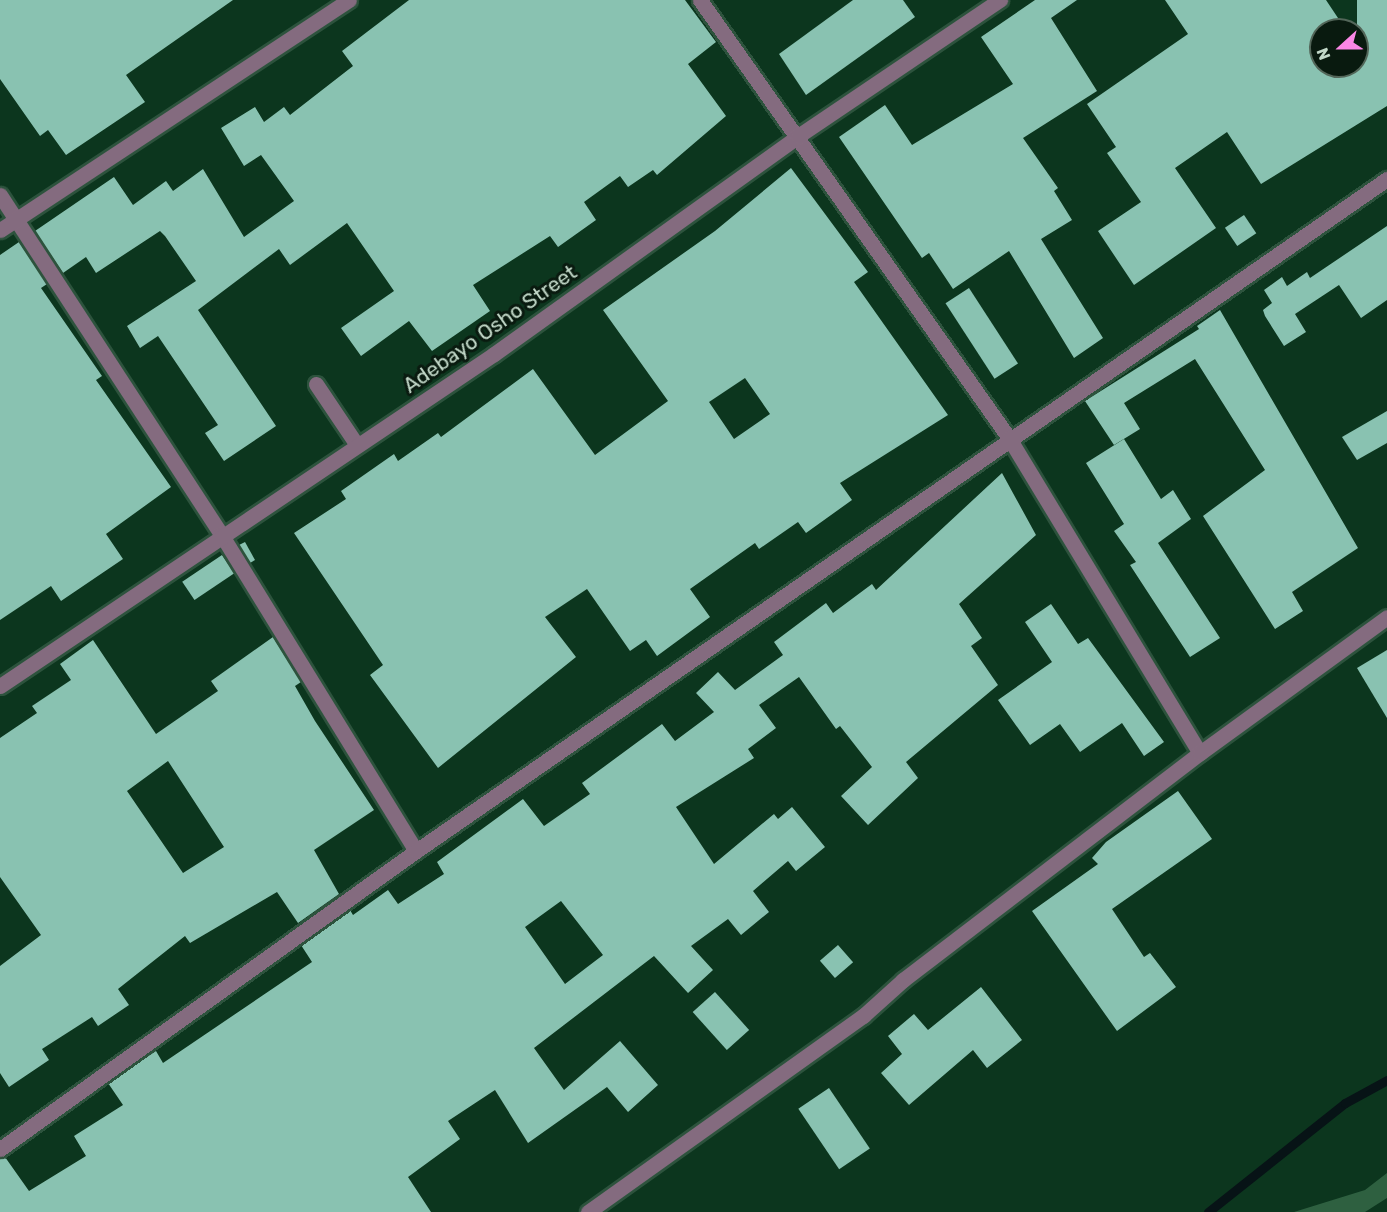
<!DOCTYPE html>
<style>
body{margin:0}
#map{position:relative;width:1387px;height:1212px;overflow:hidden;background:#0c361e;font-family:Rubik,sans-serif}
div>[style]{position:absolute}
.green>*{inset:0;background:#2e6040}
.stream>*{height:9px;margin:-4.5px;padding:0 4.5px;transform-origin:4.5px;border-radius:4.5px;background:#071316}
.building>*{inset:0;background:#89c2b1;transform-origin:0 0}
.roads{filter:drop-shadow(2px 0 #2d533d) drop-shadow(-2px 0 #2d533d) drop-shadow(0 2px #2d533d) drop-shadow(0 -2px #2d533d)}
.minor>*{height:15px;margin:-7.5px;padding:0 7.5px;transform-origin:7.5px;border-radius:7.5px;background:#846b7f}
span{translate:-50% -50%;white-space:nowrap;text-align:center;line-height:1.15;-webkit-text-stroke:6px #091a0f;paint-order:stroke}
.street-label{font-size:21px;color:#c2d8c8}
.north{position:absolute;left:1309px;top:18px;width:60px;height:60px;box-sizing:border-box;background:#091a0f;border:2px solid #536659;border-radius:50%;rotate:249deg;font-size:16px;font-weight:700;line-height:24px;text-align:center;color:#c2d8c8}
.north::after{content:'';display:block;margin:auto;width:21px;height:27px;background:#fb87e6;clip-path:polygon(50% 0,100% 100%,50% 72%,0 100%)}
</style>
<div id="map">
<div class="green">
<div style="clip-path:polygon(1387px 1173px,1387px 1198px,1365px 1212px,1294px 1212px,1365px 1190px)"></div>
</div>
<div class="stream">
<div style="left:1208px;top:1212px;width:175px;rotate:-38.5deg"></div>
<div style="left:1345px;top:1103px;width:48px;rotate:-28.7deg"></div>
</div>
<div class="building">
<div style="clip-path:polygon(0 0,233px 0,126px 75px,145px 102px,66px 155px,48px 130px,40px 136px,0 79px)"></div>
<div style="clip-path:polygon(409px 0,685px 0,716px 42px,688px 64px,726px 116px,657px 175px,653px 170px,628px 187px,620px 176px,584px 202px,596px 220px,558px 247px,550px 236px,473px 285px,490px 311px,432px 351px,409px 321px,361px 356px,341px 328px,394px 291px,347px 223px,290px 265px,279px 249px,198px 310px,276px 426px,224px 461px,205px 433px,218px 425px,158px 336px,140px 348px,127px 326px,196px 281px,165px 236px,160px 231px,96px 273px,86px 257px,63px 273px,35px 231px,114px 177px,133px 205px,166px 181px,173px 191px,203px 169px,244px 237px,294px 201px,261px 155px,244px 166px,221px 128px,255px 107px,264px 122px,284px 107px,290px 115px,353px 66px,342px 51px)"></div>
<div style="clip-path:polygon(853px 0,903px 0,915px 17px,806px 95px,779px 54px)"></div>
<div style="clip-path:polygon(1035px 0,1077px 0,1051px 18px,1097px 91px,1023px 138px,1058px 188px,1054px 191px,1072px 220px,1041px 239px,1103px 338px,1074px 358px,1009px 251px,953px 289px,929px 253px,922px 258px,839px 137px,885px 105px,912px 145px,1013px 84px,981px 37px)"></div>
<div style="clip-path:polygon(1165px 0,1326px 0,1346px 30px,1321px 30px,1321px 66px,1357px 66px,1357px 0,1387px 0,1387px 106px,1261px 184px,1227px 132px,1175px 168px,1216px 228px,1134px 285px,1098px 231px,1141px 202px,1107px 153px,1116px 147px,1087px 104px,1188px 34px)"></div>
<div style="clip-path:polygon(evenodd,791px 168px,868px 272px,854px 282px,948px 415px,840px 483px,852px 500px,806px 533px,798px 522px,759px 549px,755px 543px,690px 589px,710px 617px,657px 656px,646px 640px,630px 651px,587px 589px,545px 617px,576px 657px,438px 768px,370px 675px,383px 665px,294px 533px,346px 499px,341px 491px,394px 454px,398px 461px,438px 433px,441px 437px,533px 369px,595px 455px,668px 401px,603px 310px,715px 231px,791px 168px,745px 378px,770px 414px,734px 439px,709px 402px,745px 378px)"></div>
<div style="left:1244px;top:215px;width:22px;height:23px;rotate:56deg"></div>
<div style="clip-path:polygon(1387px 226px,1387px 300px,1361px 318px,1339px 285px,1295px 314px,1306px 332px,1284px 346px,1265px 316px,1263px 310px,1272px 303px,1264px 290px,1282px 277px,1287px 286px,1307px 272px,1310px 278px)"></div>
<div style="clip-path:polygon(19px 242px,47px 284px,41px 288px,102px 376px,96px 380px,171px 487px,106px 534px,123px 559px,61px 601px,51px 586px,0 620px,0 255px)"></div>
<div style="left:969px;top:288px;width:90px;height:28px;rotate:57deg"></div>
<div style="clip-path:polygon(1220px 310px,1358px 548px,1292px 592px,1303px 611px,1275px 629px,1203px 516px,1265px 470px,1195px 359px,1124px 403px,1140px 429px,1114px 445px,1085px 401px,1199px 329px,1197px 326px)"></div>
<div style="clip-path:polygon(1387px 411px,1387px 443px,1357px 460px,1342px 437px)"></div>
<div style="clip-path:polygon(1124px 439px,1161px 499px,1173px 490px,1191px 519px,1158px 543px,1220px 638px,1190px 657px,1130px 565px,1136px 562px,1114px 531px,1124px 524px,1086px 463px)"></div>
<div style="clip-path:polygon(evenodd,1002px 473px,1036px 535px,959px 604px,982px 638px,971px 646px,998px 685px,906px 762px,918px 778px,868px 825px,841px 796px,872px 767px,840px 726px,836px 729px,799px 677px,759px 705px,776px 728px,748px 749px,754px 758px,676px 807px,714px 864px,774px 814px,778px 819px,792px 807px,825px 847px,796px 871px,788px 861px,753px 891px,769px 912px,741px 935px,728px 919px,691px 946px,713px 970px,688px 993px,654px 956px,534px 1048px,564px 1090px,620px 1041px,658px 1085px,628px 1112px,607px 1087px,528px 1143px,495px 1090px,448px 1121px,460px 1139px,408px 1177px,431px 1212px,0 1212px,0 1159px,5px 1157px,29px 1191px,86px 1156px,74px 1136px,123px 1105px,108px 1083px,156px 1051px,163px 1063px,312px 962px,301px 945px,350px 910px,353px 915px,388px 890px,398px 904px,444px 874px,437px 862px,523px 799px,544px 826px,590px 794px,582px 783px,662px 724px,675px 741px,714px 712px,696px 693px,718px 672px,735px 690px,783px 655px,774px 642px,826px 603px,833px 613px,872px 584px,876px 590px,1002px 473px,561px 901px,603px 955px,565px 984px,525px 927px,561px 901px)"></div>
<div style="clip-path:polygon(245px 542px,255px 560px,250px 563px,239px 545px)"></div>
<div style="left:222px;top:555px;width:22px;height:48px;rotate:56deg"></div>
<div style="clip-path:polygon(1051px 604px,1078px 644px,1088px 638px,1164px 742px,1144px 756px,1122px 723px,1080px 752px,1060px 724px,1030px 745px,998px 700px,1052px 662px,1025px 622px)"></div>
<div style="clip-path:polygon(evenodd,273px 637px,301px 682px,295px 686px,315px 721px,374px 810px,314px 850px,339px 894px,298px 923px,277px 892px,190px 943px,185px 936px,118px 989px,129px 1005px,98px 1026px,92px 1017px,42px 1049px,49px 1060px,9px 1087px,0 1073px,0 966px,41px 935px,0 877px,0 738px,37px 713px,32px 706px,71px 680px,60px 664px,93px 640px,156px 734px,218px 691px,211px 681px,273px 637px,168px 761px,224px 847px,183px 873px,127px 791px,168px 761px)"></div>
<div style="clip-path:polygon(1387px 650px,1387px 718px,1357px 668px)"></div>
<div style="clip-path:polygon(1178px 791px,1212px 839px,1112px 909px,1144px 957px,1150px 953px,1176px 987px,1117px 1031px,1032px 911px,1098px 864px,1092px 858px,1106px 842px)"></div>
<div style="left:838px;top:945px;width:23px;height:24px;rotate:49deg"></div>
<div style="clip-path:polygon(981px 987px,1022px 1040px,987px 1068px,973px 1050px,909px 1105px,881px 1073px,902px 1054px,888px 1036px,914px 1014px,928px 1030px)"></div>
<div style="left:715px;top:992px;width:51px;height:30px;rotate:48deg"></div>
<div style="left:829px;top:1088px;width:73px;height:37px;rotate:56deg"></div>
</div>
<div class="roads">
<div class="minor">
<div style="left:700px;top:0;width:536px;rotate:54.8deg"></div>
<div style="left:1009px;top:438px;width:368px;rotate:58.8deg"></div>
<div style="left:0;top:195px;width:405px;rotate:56.9deg"></div>
<div style="left:221px;top:534px;width:372px;rotate:58.4deg"></div>
<div style="left:0;top:230px;width:418px;rotate:-33.4deg"></div>
<div style="left:316px;top:384px;width:73px;rotate:56.1deg"></div>
<div style="left:0;top:686px;width:595px;rotate:-33.9deg"></div>
<div style="left:494px;top:354px;width:374px;rotate:-35.6deg"></div>
<div style="left:798px;top:136px;width:244px;rotate:-34deg"></div>
<div style="left:0;top:1149px;width:512px;rotate:-35.62deg"></div>
<div style="left:416px;top:851px;width:1181px;rotate:-34.69deg"></div>
<div style="left:588px;top:1212px;width:338px;rotate:-35.5deg"></div>
<div style="left:863px;top:1016px;width:54px;rotate:-42deg"></div>
<div style="left:903px;top:980px;width:374px;rotate:-37.4deg"></div>
<div style="left:1200px;top:753px;width:231px;rotate:-36deg"></div>
</div>
</div>
<div class="street-label">
<span style="left:490px;top:329px;rotate:-35deg">Adebayo Osho Street</span>
</div>
<div class="north">N</div>
</div>
